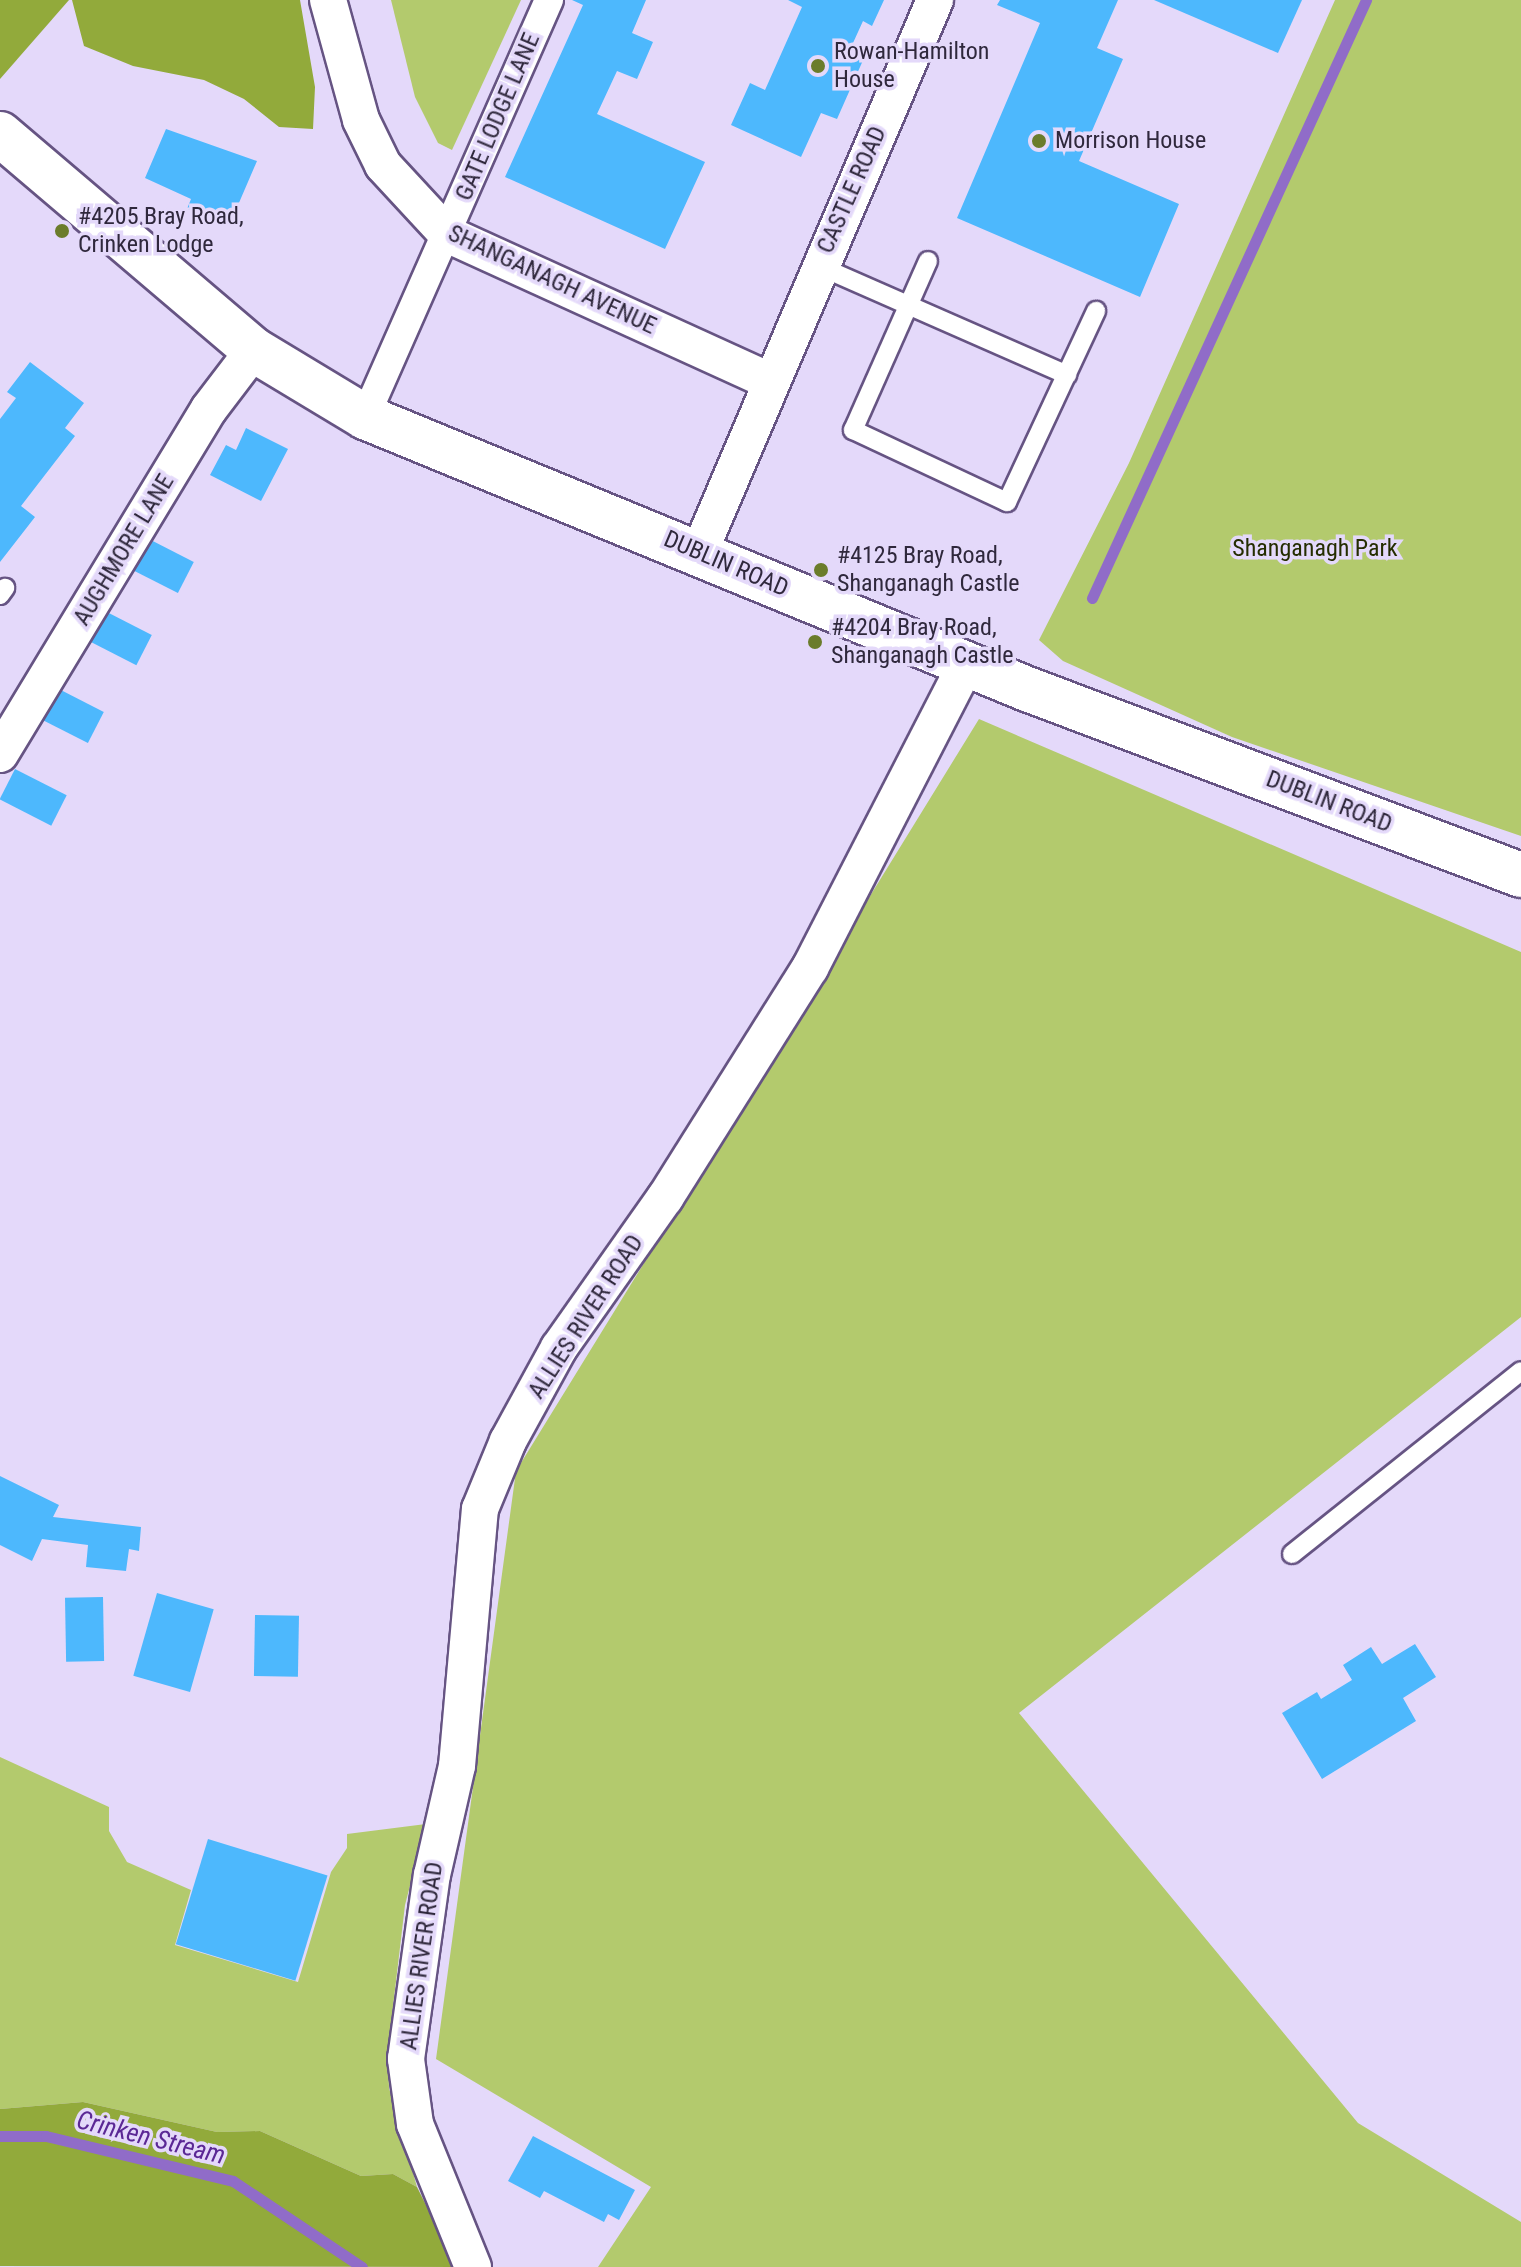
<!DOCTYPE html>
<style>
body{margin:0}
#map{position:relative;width:1521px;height:2267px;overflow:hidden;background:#e4d9fa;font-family:"Roboto Condensed",sans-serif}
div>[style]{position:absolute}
.green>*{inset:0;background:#b3ca6d}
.forest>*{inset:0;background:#92aa3b}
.stream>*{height:11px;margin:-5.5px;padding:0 5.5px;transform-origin:5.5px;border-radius:5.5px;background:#906cc8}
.building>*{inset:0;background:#4db8fd;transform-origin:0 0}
.roads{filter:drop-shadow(2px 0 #665483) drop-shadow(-2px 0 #665483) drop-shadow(0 2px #665483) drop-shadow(0 -2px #665483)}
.service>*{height:18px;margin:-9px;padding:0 9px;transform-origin:9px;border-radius:9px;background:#fff}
.pedestrian>*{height:28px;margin:-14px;padding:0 14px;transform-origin:14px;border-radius:14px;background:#fff}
.minor>*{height:36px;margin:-18px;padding:0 18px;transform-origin:18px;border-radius:18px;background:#fff}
.secondary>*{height:44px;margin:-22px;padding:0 22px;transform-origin:22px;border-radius:22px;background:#fff}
.dots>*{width:22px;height:22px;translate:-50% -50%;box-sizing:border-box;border:4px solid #e4d9fa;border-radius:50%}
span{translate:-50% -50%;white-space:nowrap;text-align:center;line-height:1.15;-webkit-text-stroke:7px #e4d9fa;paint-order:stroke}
.poi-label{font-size:24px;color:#2f283c}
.left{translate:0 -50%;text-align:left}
.street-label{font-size:24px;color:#2f283c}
.park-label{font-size:24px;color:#252d00}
.water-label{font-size:26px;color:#5b2895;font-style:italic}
</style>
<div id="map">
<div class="green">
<div style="clip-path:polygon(391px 0,521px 0,452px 150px,438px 143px,415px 97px)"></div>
<div style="clip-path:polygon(1335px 0,1521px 0,1521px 836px,1232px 737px,1063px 661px,1039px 640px,1129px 463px)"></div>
<div style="clip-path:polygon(979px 719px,1521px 952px,1521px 1317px,1019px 1713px,1358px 2123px,1521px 2222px,1521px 2267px,598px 2267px,651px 2187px,436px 2059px,516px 1471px)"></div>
<div style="clip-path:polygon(0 1757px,109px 1807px,109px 1831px,127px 1862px,191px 1890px,175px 1945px,298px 1982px,331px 1872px,347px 1848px,347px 1834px,426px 1824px,405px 1905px,388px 2049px,389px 2088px,417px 2187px,393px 2174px,361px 2176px,260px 2131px,217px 2132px,83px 2102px,0 2109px)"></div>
</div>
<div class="forest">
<div style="clip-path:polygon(0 0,69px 0,0 79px)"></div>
<div style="clip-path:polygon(72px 0,300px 0,315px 87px,313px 129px,279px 127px,244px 99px,204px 80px,133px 66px,84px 46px)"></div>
<div style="clip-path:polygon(83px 2102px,217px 2132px,260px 2131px,361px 2176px,393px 2174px,417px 2187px,457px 2267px,0 2266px,0 2109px)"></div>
</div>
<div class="stream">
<div style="left:1092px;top:598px;width:658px;rotate:-65.38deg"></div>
<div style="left:0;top:2136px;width:46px"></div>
<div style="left:46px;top:2136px;width:192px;rotate:13.5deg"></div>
<div style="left:233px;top:2181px;width:155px;rotate:33.7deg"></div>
</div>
<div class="building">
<div style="clip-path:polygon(572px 0,646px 0,632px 33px,653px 42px,637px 79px,617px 71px,597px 114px,705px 162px,665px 249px,505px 177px,583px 5px)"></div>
<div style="clip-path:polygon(788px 0,884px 0,872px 26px,863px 21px,853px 43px,868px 49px,837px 119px,821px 113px,801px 157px,731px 125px,750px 83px,765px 90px,802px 7px)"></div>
<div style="clip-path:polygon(1000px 0,1118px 0,1097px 48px,1123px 59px,1079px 161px,1179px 204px,1140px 297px,957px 218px,1040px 23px,997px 5px)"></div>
<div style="clip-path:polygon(1154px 0,1302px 0,1278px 53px)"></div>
<div style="clip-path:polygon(166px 129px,257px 161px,229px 226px,187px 209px,191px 199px,145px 178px)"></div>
<div style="clip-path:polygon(30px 362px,84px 403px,65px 428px,75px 436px,21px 506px,35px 517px,0 562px,0 419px,16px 398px,7px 392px)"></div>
<div style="clip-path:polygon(246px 428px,288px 449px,261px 501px,210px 475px,226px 445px,236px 450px)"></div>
<div style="left:143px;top:536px;width:57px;height:35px;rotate:27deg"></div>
<div style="left:101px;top:609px;width:57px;height:34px;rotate:27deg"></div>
<div style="left:53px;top:686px;width:57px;height:35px;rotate:27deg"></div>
<div style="left:15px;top:769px;width:58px;height:34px;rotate:27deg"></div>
<div style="clip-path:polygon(0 1476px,59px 1505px,53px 1517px,141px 1527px,139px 1551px,129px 1549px,126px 1571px,86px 1567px,88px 1545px,42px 1539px,32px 1561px,0 1545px)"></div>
<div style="left:157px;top:1593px;width:59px;height:86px;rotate:16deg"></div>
<div style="left:103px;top:1597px;width:64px;height:38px;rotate:89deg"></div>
<div style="left:255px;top:1615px;width:44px;height:61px;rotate:1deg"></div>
<div style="clip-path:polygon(1415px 1644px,1436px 1677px,1403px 1698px,1416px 1721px,1322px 1779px,1282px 1713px,1317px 1692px,1321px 1699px,1352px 1680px,1343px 1665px,1371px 1647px,1382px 1664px)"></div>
<div style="left:208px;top:1839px;width:125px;height:110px;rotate:17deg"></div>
<div style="clip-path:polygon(533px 2136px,635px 2190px,619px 2220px,608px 2214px,604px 2222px,544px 2191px,540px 2198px,508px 2181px)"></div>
</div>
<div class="roads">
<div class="service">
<div style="left:928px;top:261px;width:185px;rotate:113.9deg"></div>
<div style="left:853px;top:430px;width:170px;rotate:25.1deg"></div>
<div style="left:1007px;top:502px;width:211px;rotate:-65deg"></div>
<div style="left:819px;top:266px;width:271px;rotate:23.7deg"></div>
<div style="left:0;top:595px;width:9px;rotate:-54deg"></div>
<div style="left:1292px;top:1554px;width:293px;rotate:-38.6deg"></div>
</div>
<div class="pedestrian">
<div style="left:365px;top:417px;width:456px;rotate:-66.2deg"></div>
</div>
<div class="minor">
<div style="left:328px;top:0;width:124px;rotate:74.6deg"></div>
<div style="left:361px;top:120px;width:50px;rotate:63.9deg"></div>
<div style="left:383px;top:165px;width:94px;rotate:47.2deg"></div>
<div style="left:447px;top:234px;width:355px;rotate:24.5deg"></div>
<div style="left:699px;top:553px;width:601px;rotate:-66.89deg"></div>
<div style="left:0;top:754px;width:403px;rotate:-58.8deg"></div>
<div style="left:209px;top:409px;width:74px;rotate:-52.7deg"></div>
<div style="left:473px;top:2267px;width:154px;rotate:-112.1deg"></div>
<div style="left:415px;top:2124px;width:66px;rotate:-97.9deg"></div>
<div style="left:406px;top:2059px;width:186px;rotate:-82deg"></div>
<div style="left:432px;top:1875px;width:112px;rotate:-77.1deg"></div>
<div style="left:457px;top:1766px;width:258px;rotate:-84.9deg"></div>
<div style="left:480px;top:1509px;width:74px;rotate:-67.6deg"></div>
<div style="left:508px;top:1441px;width:106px;rotate:-61.3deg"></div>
<div style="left:559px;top:1348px;width:184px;rotate:-54.8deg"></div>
<div style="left:665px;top:1198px;width:272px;rotate:-57.8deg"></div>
<div style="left:810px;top:968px;width:342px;rotate:-62.8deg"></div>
</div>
<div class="secondary">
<div style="left:0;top:134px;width:333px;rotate:40.4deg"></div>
<div style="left:254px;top:350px;width:130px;rotate:31.1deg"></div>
<div style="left:365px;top:417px;width:716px;rotate:22.34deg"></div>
<div style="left:1027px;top:689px;width:528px;rotate:20.63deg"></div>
</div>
</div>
<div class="dots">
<div style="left:818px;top:66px;background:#6b7c2b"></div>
<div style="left:1039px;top:141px;background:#6b7c2b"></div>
<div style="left:62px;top:231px;background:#6b7c2b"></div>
<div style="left:821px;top:570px;background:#6b7c2b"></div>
<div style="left:815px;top:642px;background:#6b7c2b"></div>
</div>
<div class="poi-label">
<span class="left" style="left:834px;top:66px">Rowan-Hamilton<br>House</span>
<span class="left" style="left:1055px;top:141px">Morrison House</span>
<span class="left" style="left:78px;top:231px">#4205 Bray Road,<br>Crinken Lodge</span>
<span class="left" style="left:837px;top:570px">#4125 Bray Road,<br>Shanganagh Castle</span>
<span class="left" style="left:831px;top:642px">#4204 Bray Road,<br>Shanganagh Castle</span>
</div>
<div class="street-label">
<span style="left:498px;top:117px;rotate:-67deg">GATE LODGE LANE</span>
<span style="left:852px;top:190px;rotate:-66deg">CASTLE ROAD</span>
<span style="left:552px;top:280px;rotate:25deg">SHANGANAGH AVENUE</span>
<span style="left:124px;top:550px;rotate:-59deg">AUGHMORE LANE</span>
<span style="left:726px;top:564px;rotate:23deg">DUBLIN ROAD</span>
<span style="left:1329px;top:802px;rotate:21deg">DUBLIN ROAD</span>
<span style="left:586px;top:1317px;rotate:-57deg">ALLIES RIVER ROAD</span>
<span style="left:422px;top:1956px;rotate:-82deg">ALLIES RIVER ROAD</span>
</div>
<div class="park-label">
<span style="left:1315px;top:549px">Shanganagh Park</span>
</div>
<div class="water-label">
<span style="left:151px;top:2138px;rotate:14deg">Crinken Stream</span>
</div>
</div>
